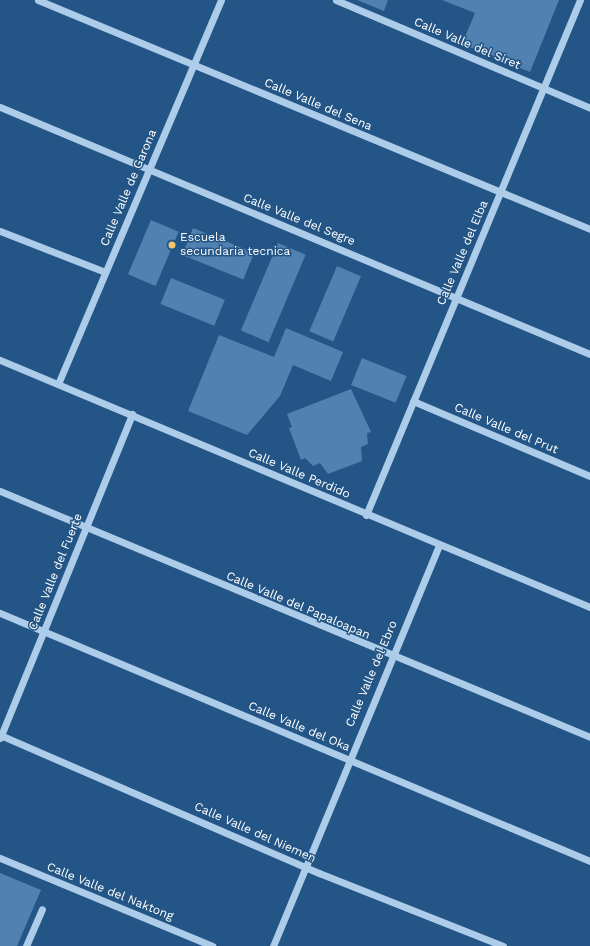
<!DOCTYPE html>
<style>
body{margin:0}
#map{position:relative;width:590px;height:946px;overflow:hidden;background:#235586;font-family:"Work Sans",sans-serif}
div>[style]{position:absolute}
.building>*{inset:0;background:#5081b0;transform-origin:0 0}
.minor>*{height:7px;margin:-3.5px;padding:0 3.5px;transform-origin:3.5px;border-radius:3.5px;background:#adcce9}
.dots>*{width:11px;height:11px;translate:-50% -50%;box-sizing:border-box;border:2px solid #235586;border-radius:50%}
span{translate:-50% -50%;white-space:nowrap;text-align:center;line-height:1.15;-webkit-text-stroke:3px #235586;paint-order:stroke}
.street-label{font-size:12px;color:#fff}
.poi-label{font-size:12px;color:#fff}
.left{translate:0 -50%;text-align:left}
</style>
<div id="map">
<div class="building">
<div style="clip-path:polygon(357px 0,388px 0,384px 11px)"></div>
<div style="clip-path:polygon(442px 0,559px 0,530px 72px,462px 44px,475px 13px)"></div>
<div style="left:151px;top:220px;width:30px;height:59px;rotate:23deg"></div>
<div style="left:193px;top:228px;width:66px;height:29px;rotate:22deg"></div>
<div style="left:278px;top:243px;width:30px;height:95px;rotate:23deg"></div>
<div style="left:337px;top:266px;width:26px;height:71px;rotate:23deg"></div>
<div style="left:171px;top:278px;width:58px;height:28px;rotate:22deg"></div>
<div style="clip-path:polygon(286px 328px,343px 352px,331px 381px,293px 365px,280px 396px,247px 435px,188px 411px,219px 335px,274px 357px)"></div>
<div style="left:362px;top:358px;width:48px;height:29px;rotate:22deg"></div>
<div style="clip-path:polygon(351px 389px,371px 432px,367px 433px,368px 444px,361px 447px,362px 461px,328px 474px,320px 463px,313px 466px,305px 458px,301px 460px,289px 428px,292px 427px,287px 414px)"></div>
<div style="clip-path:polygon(0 873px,41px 890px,17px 946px,0 946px)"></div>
</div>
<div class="minor">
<div style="left:38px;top:0;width:598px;rotate:22.53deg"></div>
<div style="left:336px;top:0;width:276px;rotate:23deg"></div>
<div style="left:0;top:107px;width:640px;rotate:22.72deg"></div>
<div style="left:0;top:231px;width:113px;rotate:21.3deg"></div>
<div style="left:0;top:360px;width:640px;rotate:22.72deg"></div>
<div style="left:58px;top:384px;width:417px;rotate:-67deg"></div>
<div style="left:413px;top:401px;width:192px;rotate:23deg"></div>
<div style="left:0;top:491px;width:639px;rotate:22.63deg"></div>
<div style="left:366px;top:515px;width:558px;rotate:-67.44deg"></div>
<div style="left:0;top:613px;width:640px;rotate:22.8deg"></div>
<div style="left:0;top:735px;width:348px;rotate:23.4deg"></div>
<div style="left:319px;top:873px;width:198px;rotate:21.6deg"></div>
<div style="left:0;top:738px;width:350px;rotate:-67.8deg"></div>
<div style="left:0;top:858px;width:230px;rotate:22.5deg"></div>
<div style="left:26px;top:946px;width:40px;rotate:-66.6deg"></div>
<div style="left:273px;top:946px;width:434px;rotate:-67.5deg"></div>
</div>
<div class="dots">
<div style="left:172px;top:245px;background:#f4c570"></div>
</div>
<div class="street-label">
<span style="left:467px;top:44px;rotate:23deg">Calle Valle del Siret</span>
<span style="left:318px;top:105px;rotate:23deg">Calle Valle del Sena</span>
<span style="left:129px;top:188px;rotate:-67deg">Calle Valle de Garona</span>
<span style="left:299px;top:220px;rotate:22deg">Calle Valle del Segre</span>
<span style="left:463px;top:253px;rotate:-67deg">Calle Valle del Elba</span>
<span style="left:506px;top:429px;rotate:23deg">Calle Valle del Prut</span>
<span style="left:299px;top:474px;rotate:23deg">Calle Valle Perdido</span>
<span style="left:56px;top:572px;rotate:-68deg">Calle Valle del Fuerte</span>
<span style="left:298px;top:606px;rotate:23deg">Calle Valle del Papaloapan</span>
<span style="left:372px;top:674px;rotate:-67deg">Calle Valle del Ebro</span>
<span style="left:299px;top:727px;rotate:23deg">Calle Valle del Oka</span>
<span style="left:255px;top:833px;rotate:24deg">Calle Valle del Niemen</span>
<span style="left:110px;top:892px;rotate:22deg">Calle Valle del Naktong</span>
</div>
<div class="poi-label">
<span class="left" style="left:180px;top:245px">Escuela<br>secundaria tecnica</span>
</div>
</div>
